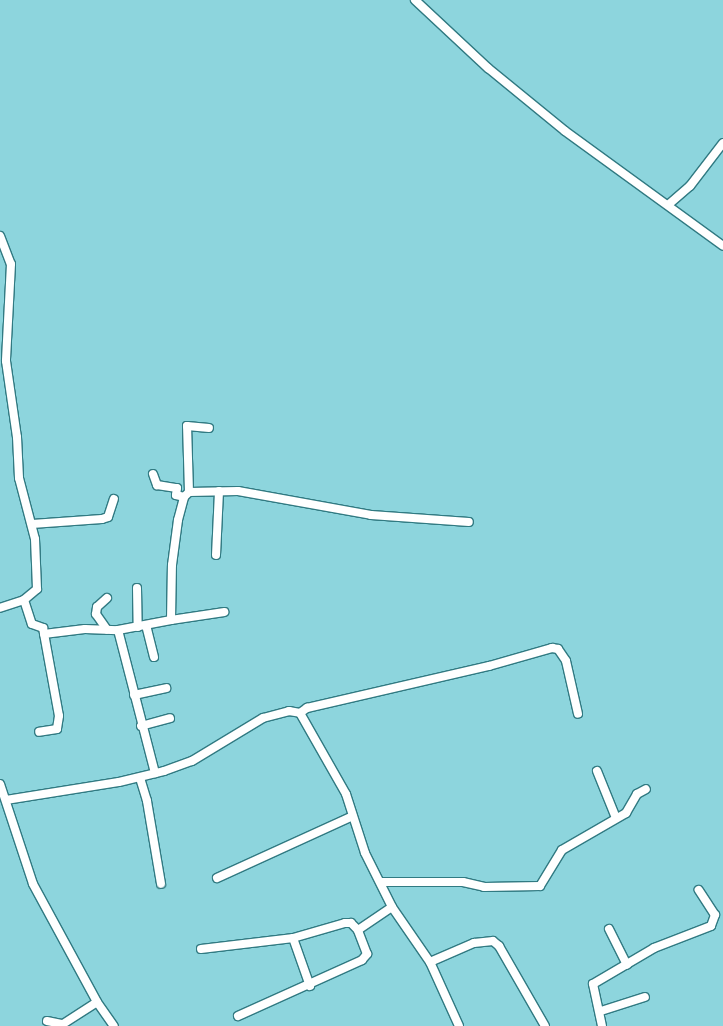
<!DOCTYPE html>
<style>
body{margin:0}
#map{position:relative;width:723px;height:1026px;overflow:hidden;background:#8dd5dd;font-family:Ubuntu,sans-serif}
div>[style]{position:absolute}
.roads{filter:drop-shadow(1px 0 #317a82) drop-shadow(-1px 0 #317a82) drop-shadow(0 1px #317a82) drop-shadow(0 -1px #317a82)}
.minor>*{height:8px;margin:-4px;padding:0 4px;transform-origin:4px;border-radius:4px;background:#fff}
span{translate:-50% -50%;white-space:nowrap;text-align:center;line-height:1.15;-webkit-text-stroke:4px #99e2ea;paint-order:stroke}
</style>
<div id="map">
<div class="roads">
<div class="minor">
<div style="left:415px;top:0;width:100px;rotate:43deg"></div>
<div style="left:488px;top:68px;width:99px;rotate:39.3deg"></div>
<div style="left:565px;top:131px;width:195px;rotate:36deg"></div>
<div style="left:668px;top:205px;width:29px;rotate:-41deg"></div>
<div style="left:690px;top:186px;width:54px;rotate:-52.5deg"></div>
<div style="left:0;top:236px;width:30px;rotate:69deg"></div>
<div style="left:11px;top:264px;width:97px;rotate:93deg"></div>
<div style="left:6px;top:361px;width:77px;rotate:81.8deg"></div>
<div style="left:17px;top:437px;width:41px;rotate:87.2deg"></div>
<div style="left:19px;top:478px;width:63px;rotate:75.3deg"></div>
<div style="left:35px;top:539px;width:50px;rotate:87.7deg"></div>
<div style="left:37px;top:589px;width:17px;rotate:140deg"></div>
<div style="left:24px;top:600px;width:25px;rotate:162deg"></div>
<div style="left:153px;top:474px;width:12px;rotate:70deg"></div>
<div style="left:157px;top:485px;width:20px;rotate:9deg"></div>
<div style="left:177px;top:488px;width:7px;rotate:98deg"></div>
<div style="left:176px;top:495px;width:8px;rotate:14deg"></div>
<div style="left:189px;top:492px;width:66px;rotate:-91.7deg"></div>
<div style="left:187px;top:426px;width:22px;rotate:5deg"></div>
<div style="left:32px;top:524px;width:70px;rotate:-4.1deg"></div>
<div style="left:102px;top:519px;width:6px;rotate:-18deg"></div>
<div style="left:108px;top:517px;width:19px;rotate:-72deg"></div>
<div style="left:216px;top:555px;width:64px;rotate:-87.3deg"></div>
<div style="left:137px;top:588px;width:39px;rotate:89deg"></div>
<div style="left:107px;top:598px;width:13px;rotate:138deg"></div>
<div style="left:97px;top:607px;width:7px;rotate:98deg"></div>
<div style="left:96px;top:614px;width:19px;rotate:55deg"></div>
<div style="left:24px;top:600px;width:25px;rotate:72deg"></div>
<div style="left:32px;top:624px;width:12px;rotate:20deg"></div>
<div style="left:43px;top:628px;width:89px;rotate:79.7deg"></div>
<div style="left:59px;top:716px;width:13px;rotate:99deg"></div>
<div style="left:57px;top:729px;width:18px;rotate:171deg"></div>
<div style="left:171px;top:620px;width:54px;rotate:-8.6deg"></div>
<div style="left:146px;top:625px;width:33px;rotate:76deg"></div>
<div style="left:118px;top:630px;width:148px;rotate:75.5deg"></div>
<div style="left:44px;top:634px;width:41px;rotate:-7deg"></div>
<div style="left:85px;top:629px;width:33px;rotate:2deg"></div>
<div style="left:118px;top:630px;width:54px;rotate:-10.7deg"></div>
<div style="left:171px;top:620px;width:55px;rotate:-89deg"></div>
<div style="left:172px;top:565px;width:45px;rotate:-82.4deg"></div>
<div style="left:178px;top:520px;width:24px;rotate:-75deg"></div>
<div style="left:184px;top:497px;width:7px;rotate:-45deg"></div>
<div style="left:189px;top:492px;width:49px;rotate:-1.2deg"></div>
<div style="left:238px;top:491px;width:135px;rotate:10.2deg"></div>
<div style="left:371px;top:515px;width:98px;rotate:4.1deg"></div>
<div style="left:134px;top:695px;width:33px;rotate:-12deg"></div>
<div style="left:300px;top:713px;width:9px;rotate:-36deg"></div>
<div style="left:307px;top:708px;width:187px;rotate:-13deg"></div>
<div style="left:489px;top:666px;width:66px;rotate:-15.9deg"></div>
<div style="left:552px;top:648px;width:6px;rotate:9deg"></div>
<div style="left:558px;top:649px;width:14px;rotate:56deg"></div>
<div style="left:566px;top:661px;width:54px;rotate:77.2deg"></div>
<div style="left:141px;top:726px;width:30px;rotate:-15deg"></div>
<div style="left:597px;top:771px;width:51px;rotate:68deg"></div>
<div style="left:140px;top:778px;width:24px;rotate:73deg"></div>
<div style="left:147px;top:801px;width:84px;rotate:80.4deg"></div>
<div style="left:0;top:784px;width:105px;rotate:71.7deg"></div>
<div style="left:33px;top:884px;width:134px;rotate:61.5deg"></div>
<div style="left:97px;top:1002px;width:29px;rotate:55deg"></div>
<div style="left:6px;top:800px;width:114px;rotate:-9.1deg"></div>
<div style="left:119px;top:782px;width:46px;rotate:-13.7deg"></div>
<div style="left:164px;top:771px;width:30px;rotate:-20deg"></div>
<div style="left:192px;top:761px;width:83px;rotate:-31.2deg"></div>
<div style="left:263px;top:718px;width:27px;rotate:-15deg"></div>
<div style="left:289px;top:711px;width:11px;rotate:10deg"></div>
<div style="left:300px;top:713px;width:93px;rotate:60.4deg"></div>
<div style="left:346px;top:794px;width:62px;rotate:72.1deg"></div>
<div style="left:365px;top:853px;width:60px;rotate:63.4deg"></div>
<div style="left:392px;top:907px;width:67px;rotate:55.4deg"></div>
<div style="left:430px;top:962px;width:70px;rotate:65.6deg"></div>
<div style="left:217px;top:878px;width:149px;rotate:-24.5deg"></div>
<div style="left:381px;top:882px;width:82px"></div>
<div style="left:463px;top:882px;width:22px;rotate:13deg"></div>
<div style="left:484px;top:887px;width:56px;rotate:-1deg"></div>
<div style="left:540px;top:886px;width:42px;rotate:-58.6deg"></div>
<div style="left:562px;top:850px;width:74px;rotate:-30deg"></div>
<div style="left:626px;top:813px;width:22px;rotate:-60deg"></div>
<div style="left:637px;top:794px;width:10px;rotate:-29deg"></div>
<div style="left:609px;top:929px;width:40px;rotate:63.4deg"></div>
<div style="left:293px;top:938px;width:51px;rotate:70.5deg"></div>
<div style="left:201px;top:949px;width:93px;rotate:-6.8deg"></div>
<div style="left:293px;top:938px;width:54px;rotate:-16.1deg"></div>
<div style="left:345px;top:923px;width:6px"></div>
<div style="left:351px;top:923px;width:10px;rotate:45deg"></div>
<div style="left:358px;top:930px;width:41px;rotate:-34.1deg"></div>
<div style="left:430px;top:962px;width:48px;rotate:-23.4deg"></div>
<div style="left:474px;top:943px;width:19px;rotate:-6deg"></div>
<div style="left:493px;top:941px;width:8px;rotate:40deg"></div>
<div style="left:499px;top:946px;width:92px;rotate:60.1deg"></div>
<div style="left:601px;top:1011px;width:46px;rotate:-17.7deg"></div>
<div style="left:238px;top:1016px;width:136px;rotate:-24.3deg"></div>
<div style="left:362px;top:960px;width:8px;rotate:-50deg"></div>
<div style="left:367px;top:954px;width:26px;rotate:-111deg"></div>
<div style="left:47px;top:1021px;width:16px;rotate:11deg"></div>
<div style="left:63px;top:1024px;width:40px;rotate:-32.9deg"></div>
<div style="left:602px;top:1026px;width:43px;rotate:-102.1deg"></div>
<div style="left:593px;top:984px;width:71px;rotate:-30.5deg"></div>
<div style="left:654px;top:948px;width:61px;rotate:-21.1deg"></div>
<div style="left:711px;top:926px;width:12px;rotate:-70deg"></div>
<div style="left:715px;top:915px;width:30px;rotate:-123deg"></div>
</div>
</div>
</div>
